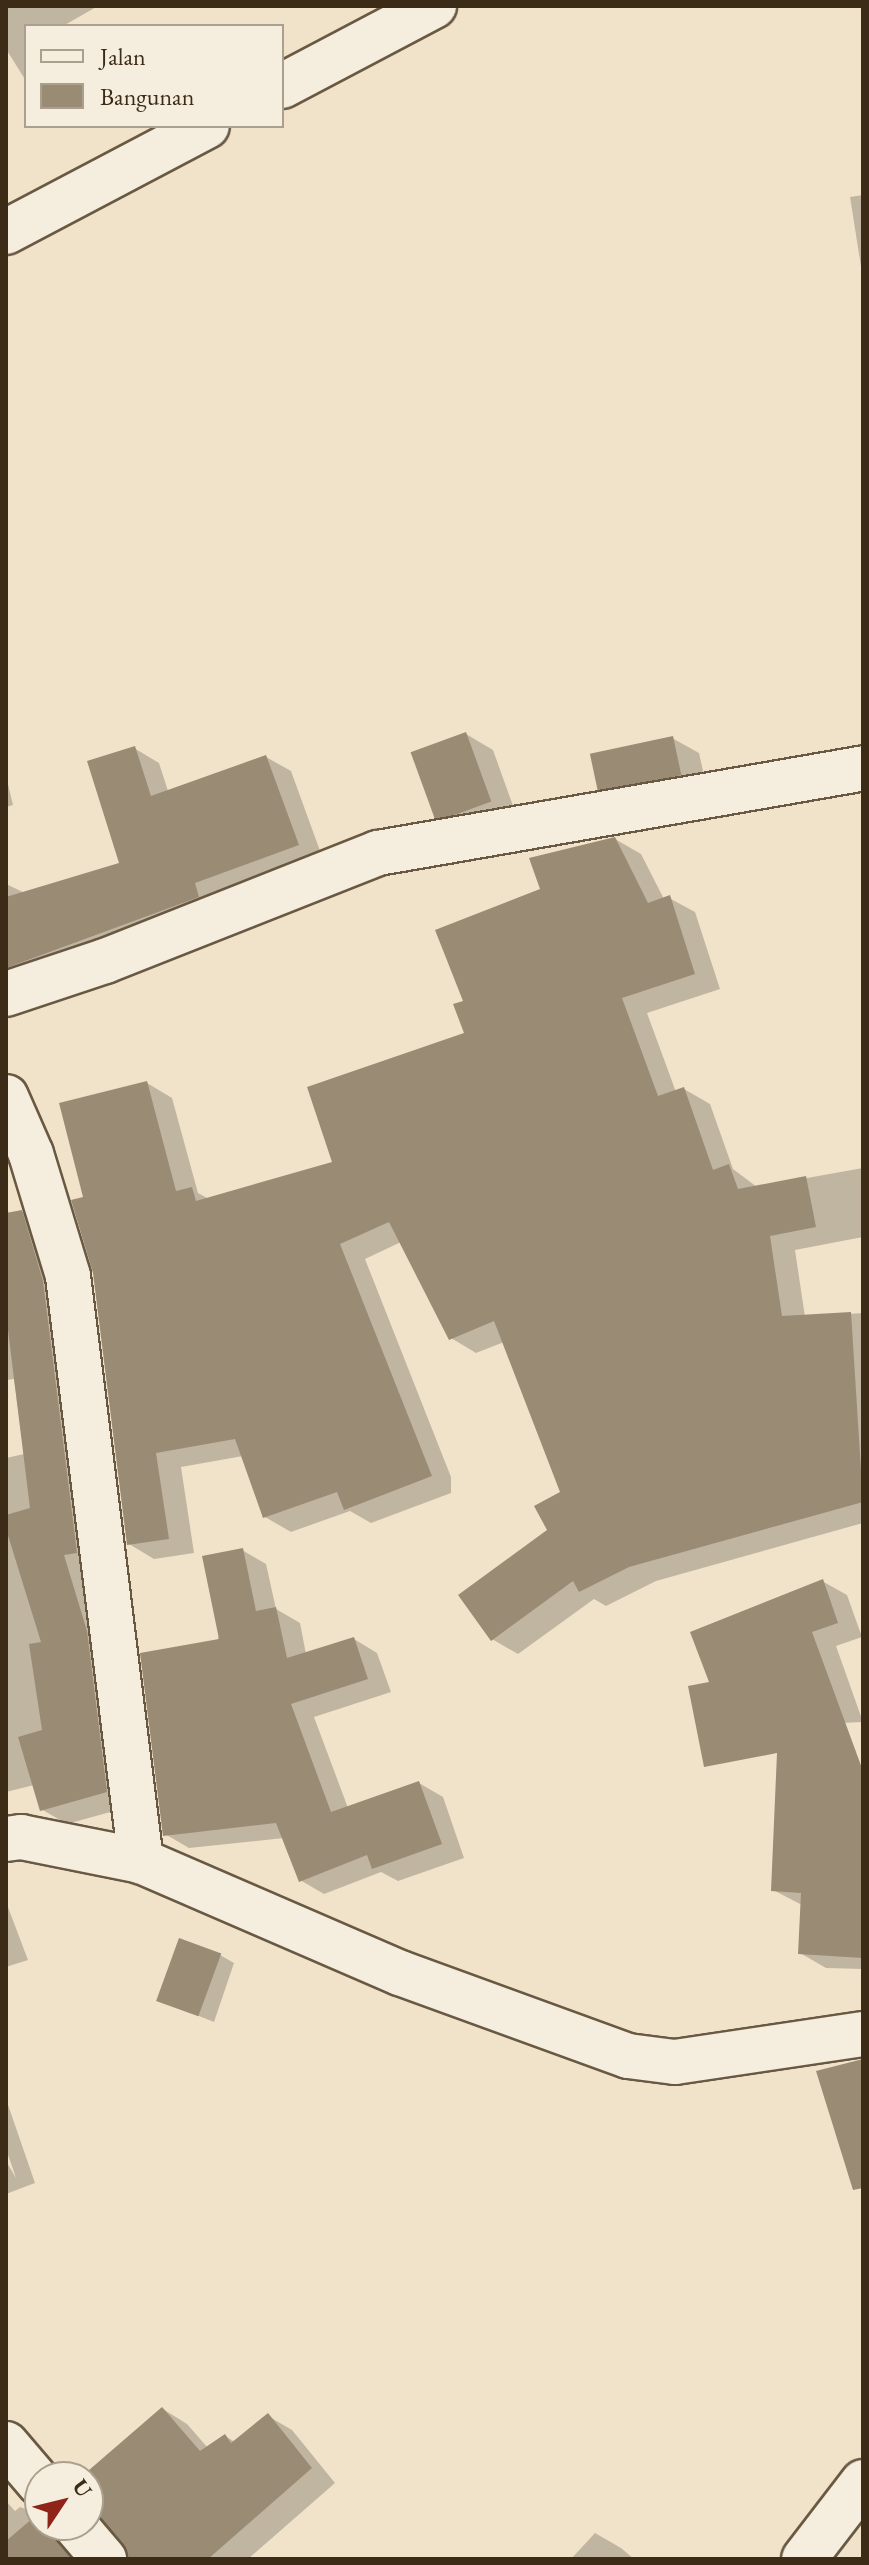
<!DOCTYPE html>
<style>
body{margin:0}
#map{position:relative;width:869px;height:2565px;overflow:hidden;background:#f0e3ca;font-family:"EB Garamond",serif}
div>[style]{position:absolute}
.shadow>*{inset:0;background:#0003}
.building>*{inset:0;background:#9a8b74;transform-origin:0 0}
.roads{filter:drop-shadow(2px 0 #695943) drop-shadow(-2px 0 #695943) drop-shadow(0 2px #695943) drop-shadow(0 -2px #695943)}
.street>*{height:44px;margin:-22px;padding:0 22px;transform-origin:22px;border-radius:22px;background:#f5eddd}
span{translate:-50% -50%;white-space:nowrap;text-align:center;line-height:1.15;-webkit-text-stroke:7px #f5eddd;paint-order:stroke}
.frame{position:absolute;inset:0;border:8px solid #3c2b16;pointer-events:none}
.legend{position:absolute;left:24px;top:24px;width:260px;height:104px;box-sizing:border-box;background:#f5eddd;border:2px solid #ab9f8d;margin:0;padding:10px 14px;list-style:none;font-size:24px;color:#3c2b16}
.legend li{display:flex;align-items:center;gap:16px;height:40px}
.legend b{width:40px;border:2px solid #ab9f8d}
.north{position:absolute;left:24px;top:2461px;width:80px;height:80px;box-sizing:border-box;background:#f5eddd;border:2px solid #ab9f8d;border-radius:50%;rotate:55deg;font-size:22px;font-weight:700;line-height:32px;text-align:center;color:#3c2b16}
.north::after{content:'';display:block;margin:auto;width:28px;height:36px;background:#8f2418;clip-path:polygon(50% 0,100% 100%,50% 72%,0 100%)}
</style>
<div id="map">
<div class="shadow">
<div style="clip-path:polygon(6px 6px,98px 6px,63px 26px,26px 26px,26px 81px,6px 49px)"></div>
<div style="clip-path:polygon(863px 195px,863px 279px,850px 197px)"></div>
<div style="clip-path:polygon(466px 734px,493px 750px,517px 817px,463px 832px,436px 816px)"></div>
<div style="clip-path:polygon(672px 738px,699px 753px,707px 789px,626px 803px,599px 788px)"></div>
<div style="clip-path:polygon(134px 748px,159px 763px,168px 791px,266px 757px,291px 771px,323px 859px,6px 998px,6px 884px,25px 893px,122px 865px)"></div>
<div style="clip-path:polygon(6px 776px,13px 805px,6px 807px)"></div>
<div style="clip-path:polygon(615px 839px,641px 854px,664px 899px,669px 898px,695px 912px,720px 989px,647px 1013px,676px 1092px,684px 1089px,710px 1104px,733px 1169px,757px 1187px,863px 1168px,863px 1237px,795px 1250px,805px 1317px,863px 1313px,863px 1523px,656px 1581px,606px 1606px,594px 1599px,518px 1654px,492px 1639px,549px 1531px,562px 1493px,504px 1342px,476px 1353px,451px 1338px,401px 1242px,365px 1259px,451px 1477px,451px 1493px,371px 1523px,350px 1511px,291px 1532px,265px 1517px,243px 1456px,181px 1467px,194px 1553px,154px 1559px,129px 1544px,86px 1198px,147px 1083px,172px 1098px,198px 1193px,209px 1199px,334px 1163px,467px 1035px,465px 1002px,542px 890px,532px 859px)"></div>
<div style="clip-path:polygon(6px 1201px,9px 1215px,22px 1212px,47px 1227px,132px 1806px,67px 1824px,41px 1809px,34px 1785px,6px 1792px,6px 1458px,24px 1454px,14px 1379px,6px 1380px)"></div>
<div style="clip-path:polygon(242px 1550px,266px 1564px,276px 1609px,300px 1623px,306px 1654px,354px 1639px,377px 1653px,391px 1692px,314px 1717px,348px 1808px,419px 1783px,443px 1797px,464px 1858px,398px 1881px,381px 1872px,324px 1894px,300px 1880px,284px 1838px,189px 1848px,165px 1834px)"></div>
<div style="clip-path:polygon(822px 1581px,847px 1595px,862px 1637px,836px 1646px,863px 1722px,748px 1727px)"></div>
<div style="clip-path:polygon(863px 1783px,863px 1969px,826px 1968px,800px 1953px,802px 1905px,773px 1890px)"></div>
<div style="clip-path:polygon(6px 1902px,28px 1960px,6px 1967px)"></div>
<div style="clip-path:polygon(220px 1955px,234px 1963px,214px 2022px,159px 2000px)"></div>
<div style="clip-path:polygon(6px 2099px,35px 2183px,6px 2194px,6px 2161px,16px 2178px,6px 2149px)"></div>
<div style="clip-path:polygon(163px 2409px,187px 2424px,208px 2448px,225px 2436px,235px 2442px,268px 2416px,292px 2430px,335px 2483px,248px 2559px,129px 2559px,96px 2513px,88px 2519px,88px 2477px,84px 2477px)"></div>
<div style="clip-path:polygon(6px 2501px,15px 2511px,20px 2507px,40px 2514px,40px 2525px,82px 2525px,82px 2559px,6px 2559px)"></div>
<div style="clip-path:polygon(595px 2533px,621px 2548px,634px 2559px,571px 2559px)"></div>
</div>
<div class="building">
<div style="left:466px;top:732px;width:74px;height:59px;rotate:70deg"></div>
<div style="left:673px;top:736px;width:40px;height:85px;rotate:78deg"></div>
<div style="clip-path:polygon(135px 746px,151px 796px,266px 755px,299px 845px,195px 883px,199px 897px,6px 968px,6px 897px,119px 863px,87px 761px)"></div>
<div style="clip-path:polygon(615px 837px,648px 903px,670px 895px,695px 974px,622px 998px,658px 1096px,684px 1087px,713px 1170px,729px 1164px,738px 1189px,806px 1176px,816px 1227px,770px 1236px,782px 1316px,851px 1312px,863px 1502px,629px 1567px,579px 1592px,573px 1581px,491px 1641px,458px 1595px,547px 1530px,534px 1506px,560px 1492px,494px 1321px,449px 1340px,389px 1222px,340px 1244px,432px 1476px,344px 1510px,337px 1492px,263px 1518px,235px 1439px,156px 1453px,169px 1539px,127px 1545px,93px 1273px,71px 1200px,83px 1197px,59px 1103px,147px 1081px,176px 1191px,192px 1187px,196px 1201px,332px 1162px,307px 1087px,464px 1033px,453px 1004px,463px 1001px,435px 930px,540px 889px,529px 858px)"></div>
<div style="clip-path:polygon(22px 1210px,43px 1281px,77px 1553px,64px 1555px,87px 1631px,107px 1792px,40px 1811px,18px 1737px,42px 1730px,29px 1644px,41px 1642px,6px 1529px,6px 1515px,30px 1508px,6px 1314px,6px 1213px)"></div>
<div style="clip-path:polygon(243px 1548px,256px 1611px,276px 1607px,287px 1658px,354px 1637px,368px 1679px,291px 1704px,331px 1812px,419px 1781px,442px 1844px,372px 1869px,367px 1855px,299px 1882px,276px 1823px,163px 1836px,140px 1653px,219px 1639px,202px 1556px)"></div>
<div style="clip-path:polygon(823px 1579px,838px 1623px,812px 1632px,863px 1771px,863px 1958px,798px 1954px,801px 1893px,771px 1891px,777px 1753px,704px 1767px,688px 1686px,709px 1682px,690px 1632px)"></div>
<div style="left:179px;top:1938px;width:45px;height:67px;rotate:20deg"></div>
<div style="clip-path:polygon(863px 2059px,863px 2188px,853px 2190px,816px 2071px)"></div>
<div style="clip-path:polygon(162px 2407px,200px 2451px,225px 2434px,231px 2443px,268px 2413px,312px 2468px,208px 2559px,128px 2559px,123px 2543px,88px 2504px,88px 2477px,81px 2477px)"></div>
<div style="clip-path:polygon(40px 2512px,40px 2525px,51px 2525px,71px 2559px,6px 2559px,6px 2541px)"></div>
</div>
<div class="roads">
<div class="street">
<div style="left:282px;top:86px;width:172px;rotate:-27.8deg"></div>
<div style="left:6px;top:232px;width:227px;rotate:-27.8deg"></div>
<div style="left:6px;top:994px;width:104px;rotate:-18.4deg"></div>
<div style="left:105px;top:961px;width:294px;rotate:-21.6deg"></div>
<div style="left:378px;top:853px;width:492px;rotate:-9.9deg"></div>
<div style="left:6px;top:1097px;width:62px;rotate:66.3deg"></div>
<div style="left:31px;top:1154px;width:127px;rotate:73.1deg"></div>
<div style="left:68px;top:1276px;width:590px;rotate:82.89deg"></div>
<div style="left:6px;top:1839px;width:15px;rotate:-8deg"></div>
<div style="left:21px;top:1837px;width:122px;rotate:11.3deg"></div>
<div style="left:141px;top:1861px;width:282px;rotate:23.4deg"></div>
<div style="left:400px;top:1973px;width:243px;rotate:20deg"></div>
<div style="left:628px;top:2056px;width:47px;rotate:7.3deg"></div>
<div style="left:675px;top:2062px;width:190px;rotate:-8.5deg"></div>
<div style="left:6px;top:2444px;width:52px;rotate:49.6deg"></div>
<div style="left:75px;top:2525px;width:45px;rotate:49.5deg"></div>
<div style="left:804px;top:2559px;width:97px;rotate:-52.5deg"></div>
</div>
</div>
<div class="frame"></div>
<ul class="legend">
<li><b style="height:10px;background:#f5eddd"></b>Jalan</li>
<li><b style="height:22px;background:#9a8b74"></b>Bangunan</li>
</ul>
<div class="north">U</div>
</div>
